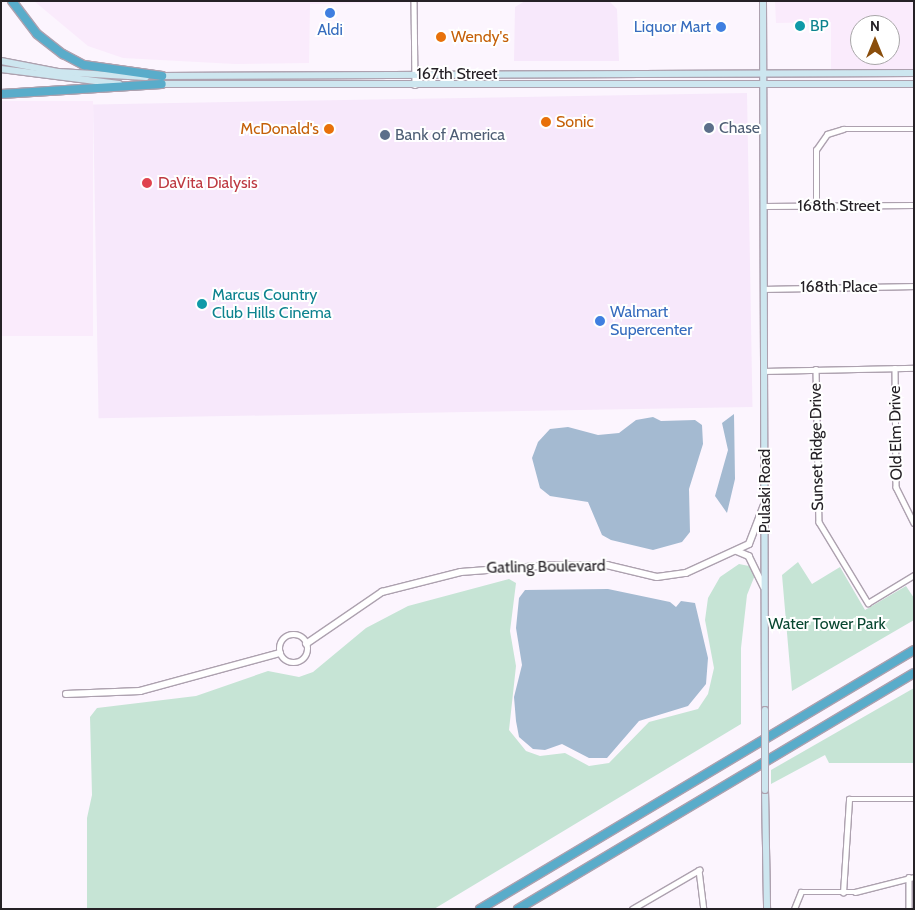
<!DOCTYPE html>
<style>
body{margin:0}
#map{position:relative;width:915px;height:910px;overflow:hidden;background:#fcf5fe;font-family:Cabin,sans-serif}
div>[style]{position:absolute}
.commercial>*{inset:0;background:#f7e8fb;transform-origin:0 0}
.built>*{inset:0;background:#faebfc;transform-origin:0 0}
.green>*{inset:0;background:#c6e4d5}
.water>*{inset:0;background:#a4bad1}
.roads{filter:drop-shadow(1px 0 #ada1af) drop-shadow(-1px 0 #ada1af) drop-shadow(0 1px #ada1af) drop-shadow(0 -1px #ada1af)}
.minor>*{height:4.5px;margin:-2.25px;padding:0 2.25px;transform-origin:2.25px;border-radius:2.25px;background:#fff}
.tertiary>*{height:5.5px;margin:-2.75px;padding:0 2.75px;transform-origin:2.75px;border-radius:2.75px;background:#fff}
.tertiary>.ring{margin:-2.75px;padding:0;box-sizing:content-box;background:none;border:5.5px solid #fff;border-radius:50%}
.secondary>*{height:6px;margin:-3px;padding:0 3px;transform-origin:3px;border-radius:3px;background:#cde6ef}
.motorway>*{height:8px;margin:-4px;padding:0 4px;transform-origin:4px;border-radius:4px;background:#59acca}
.bridges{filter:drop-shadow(1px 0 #ada1af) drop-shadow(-1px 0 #ada1af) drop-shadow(0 1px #ada1af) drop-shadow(0 -1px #ada1af)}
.secondary-bridge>*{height:6px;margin:-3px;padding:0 3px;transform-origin:3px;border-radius:3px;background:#cde6ef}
.dots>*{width:14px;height:14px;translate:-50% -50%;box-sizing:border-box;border:2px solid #fff;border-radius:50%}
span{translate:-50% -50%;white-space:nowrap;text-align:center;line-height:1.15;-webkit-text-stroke:4px #fff;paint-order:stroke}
.culture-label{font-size:16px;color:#0d838f}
.left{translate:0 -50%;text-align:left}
.shop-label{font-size:16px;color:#366cbe}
.right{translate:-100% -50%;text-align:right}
.food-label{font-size:16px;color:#c56008}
.street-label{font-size:16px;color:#252126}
.service-label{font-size:16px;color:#4e5e75}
.health-label{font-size:16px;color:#be3a42}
.park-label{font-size:16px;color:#094731}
.frame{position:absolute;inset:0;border:2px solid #252126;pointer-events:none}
.north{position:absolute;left:850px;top:15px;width:50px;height:50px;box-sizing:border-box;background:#fff;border:1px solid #a8a6a8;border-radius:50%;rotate:0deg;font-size:14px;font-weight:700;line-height:20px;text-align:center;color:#252126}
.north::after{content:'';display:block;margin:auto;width:18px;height:22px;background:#8a4e0c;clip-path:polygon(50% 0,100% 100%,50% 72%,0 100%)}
</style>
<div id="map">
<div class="commercial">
<div style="clip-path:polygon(525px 1px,609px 1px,617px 9px,619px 61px,514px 61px,515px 7px)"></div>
<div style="left:747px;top:93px;width:314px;height:654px;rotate:89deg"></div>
</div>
<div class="built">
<div style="clip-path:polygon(34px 1px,476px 1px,310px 4px,309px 63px,235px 64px,123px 58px,88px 46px)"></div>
<div style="clip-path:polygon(evenodd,775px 1px,914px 1px,914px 70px,831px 71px,831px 22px,776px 23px,775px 1px,860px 25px,890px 25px,890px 55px,860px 55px,860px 25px)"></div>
<div style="left:93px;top:101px;width:235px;height:92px;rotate:90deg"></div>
</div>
<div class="green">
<div style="clip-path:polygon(798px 562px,812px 584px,840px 567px,865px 610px,906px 586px,914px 598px,914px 620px,792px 691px,782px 575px)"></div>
<div style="clip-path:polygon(739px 564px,749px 566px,755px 575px,747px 595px,741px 648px,741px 724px,434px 909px,87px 909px,87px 818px,92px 795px,90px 717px,97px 708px,196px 696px,268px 671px,299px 677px,313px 672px,366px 628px,408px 606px,509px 579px,516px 583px,510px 631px,516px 666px,509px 730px,526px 751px,540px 756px,565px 753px,589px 766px,609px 763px,649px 722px,698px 709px,708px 694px,714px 668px,705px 620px,708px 598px,720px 577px)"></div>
<div style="clip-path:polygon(914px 688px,914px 763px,829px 763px,825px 755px,771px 784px,771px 770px)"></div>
</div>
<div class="water">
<div style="clip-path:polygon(734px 414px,735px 479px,727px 513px,715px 496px,728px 450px,722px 423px)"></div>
<div style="clip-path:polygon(653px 417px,661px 421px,695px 420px,702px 425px,703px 444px,689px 489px,690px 532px,682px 542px,653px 550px,611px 540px,602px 535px,588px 502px,550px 496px,540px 488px,532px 458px,538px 442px,550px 429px,568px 427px,598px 435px,619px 433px,636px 420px)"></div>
<div style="clip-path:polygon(608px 589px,670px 602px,676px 607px,681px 601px,695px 603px,708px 658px,706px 684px,688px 706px,639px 721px,607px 758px,589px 758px,562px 744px,545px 750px,533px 749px,519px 737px,516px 721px,514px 697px,522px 665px,516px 628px,519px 598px,525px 590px)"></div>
</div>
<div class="roads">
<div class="minor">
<div style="left:414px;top:1px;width:84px;rotate:89.3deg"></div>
<div style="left:816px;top:205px;width:55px;rotate:-90deg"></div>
<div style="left:816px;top:150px;width:19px;rotate:-55deg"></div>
<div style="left:827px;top:134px;width:17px;rotate:-17deg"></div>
<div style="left:843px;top:129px;width:71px"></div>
<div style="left:764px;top:206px;width:150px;rotate:-0.4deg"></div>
<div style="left:764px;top:289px;width:150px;rotate:-1.1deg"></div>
<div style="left:895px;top:368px;width:119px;rotate:89.5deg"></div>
<div style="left:896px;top:487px;width:40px;rotate:63.4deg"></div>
<div style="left:816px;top:369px;width:153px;rotate:88.9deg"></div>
<div style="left:819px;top:522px;width:95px;rotate:58.8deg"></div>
<div style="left:868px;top:603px;width:54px;rotate:-31.3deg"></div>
<div style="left:765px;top:371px;width:149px;rotate:-1.2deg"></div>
<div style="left:909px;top:877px;width:32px;rotate:90deg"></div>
<div style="left:843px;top:893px;width:94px;rotate:-86.3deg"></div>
<div style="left:849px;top:799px;width:65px"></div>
<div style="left:632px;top:909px;width:78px;rotate:-30.2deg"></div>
<div style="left:699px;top:870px;width:39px;rotate:83deg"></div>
<div style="left:794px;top:909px;width:18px;rotate:-68deg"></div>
<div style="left:801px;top:892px;width:54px"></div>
<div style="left:855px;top:892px;width:61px;rotate:-14.3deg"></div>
</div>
<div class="tertiary">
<div style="left:737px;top:551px;width:13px;rotate:23deg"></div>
<div style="left:749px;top:556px;width:34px;rotate:64deg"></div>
<div class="ring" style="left:280px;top:635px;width:22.5px;height:22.5px"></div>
<div style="left:306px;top:644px;width:92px;rotate:-34.4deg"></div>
<div style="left:382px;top:592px;width:81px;rotate:-14.2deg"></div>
<div style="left:461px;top:572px;width:92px;rotate:-4.4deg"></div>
<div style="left:553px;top:565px;width:54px"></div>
<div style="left:607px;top:565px;width:51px;rotate:13.5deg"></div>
<div style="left:657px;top:577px;width:29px;rotate:-8deg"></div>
<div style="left:686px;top:573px;width:69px;rotate:-24.7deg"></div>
<div style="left:749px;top:544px;width:40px;rotate:-69deg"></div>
<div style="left:66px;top:694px;width:74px;rotate:-2.3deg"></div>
<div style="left:140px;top:691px;width:145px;rotate:-15.2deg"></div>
</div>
<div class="secondary">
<div style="left:763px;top:1px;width:709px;rotate:89.84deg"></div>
<div style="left:1px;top:61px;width:58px;rotate:10.9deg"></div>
<div style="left:58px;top:72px;width:88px;rotate:3.3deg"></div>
<div style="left:1px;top:69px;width:119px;rotate:7.2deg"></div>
<div style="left:159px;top:76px;width:755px;rotate:-0.23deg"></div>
<div style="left:159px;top:84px;width:755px"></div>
<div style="left:765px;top:790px;width:119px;rotate:89deg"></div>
</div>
<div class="motorway">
<div style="left:12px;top:1px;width:41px;rotate:52.9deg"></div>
<div style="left:37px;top:34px;width:33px;rotate:38deg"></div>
<div style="left:63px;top:54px;width:24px;rotate:28deg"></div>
<div style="left:84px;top:65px;width:79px;rotate:8deg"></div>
<div style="left:1px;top:94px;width:161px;rotate:-3.6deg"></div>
<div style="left:480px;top:909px;width:505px;rotate:-30.83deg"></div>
<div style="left:518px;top:909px;width:461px;rotate:-30.8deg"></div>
</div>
</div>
<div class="bridges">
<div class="secondary-bridge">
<div style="left:765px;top:710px;width:80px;rotate:90deg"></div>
</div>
</div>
<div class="dots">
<div style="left:330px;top:13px;background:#3f7fe0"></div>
<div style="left:800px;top:26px;background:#0f9aa8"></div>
<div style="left:721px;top:27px;background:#3f7fe0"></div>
<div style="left:441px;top:37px;background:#e8710a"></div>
<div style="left:546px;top:122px;background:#e8710a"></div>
<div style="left:709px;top:128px;background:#5c6f8a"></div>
<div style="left:329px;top:129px;background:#e8710a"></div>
<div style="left:385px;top:135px;background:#5c6f8a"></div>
<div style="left:147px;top:183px;background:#e0444e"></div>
<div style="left:202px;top:304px;background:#0f9aa8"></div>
<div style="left:600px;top:321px;background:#3f7fe0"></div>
</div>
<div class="culture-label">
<span class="left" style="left:810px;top:26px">BP</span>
<span class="left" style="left:212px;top:304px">Marcus Country<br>Club Hills Cinema</span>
</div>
<div class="shop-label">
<span class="right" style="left:711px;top:27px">Liquor Mart</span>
<span style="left:330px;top:30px">Aldi</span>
<span class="left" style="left:610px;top:321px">Walmart<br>Supercenter</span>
</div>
<div class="food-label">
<span class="left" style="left:451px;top:37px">Wendy's</span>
<span class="left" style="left:556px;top:122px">Sonic</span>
<span class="right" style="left:319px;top:129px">McDonald's</span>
</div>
<div class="street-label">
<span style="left:457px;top:74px">167th Street</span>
<span style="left:839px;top:206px">168th Street</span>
<span style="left:839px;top:287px">168th Place</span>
<span style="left:896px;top:433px;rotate:-91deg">Old Elm Drive</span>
<span style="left:817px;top:447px;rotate:-91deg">Sunset Ridge Drive</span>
<span style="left:765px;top:491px;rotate:-90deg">Pulaski Road</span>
<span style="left:546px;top:567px;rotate:-1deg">Gatling Boulevard</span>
</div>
<div class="service-label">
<span class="left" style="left:719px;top:128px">Chase</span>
<span class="left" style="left:395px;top:135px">Bank of America</span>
</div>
<div class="health-label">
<span class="left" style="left:158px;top:183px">DaVita Dialysis</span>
</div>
<div class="park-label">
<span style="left:827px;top:624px">Water Tower Park</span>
</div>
<div class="frame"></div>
<div class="north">N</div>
</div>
